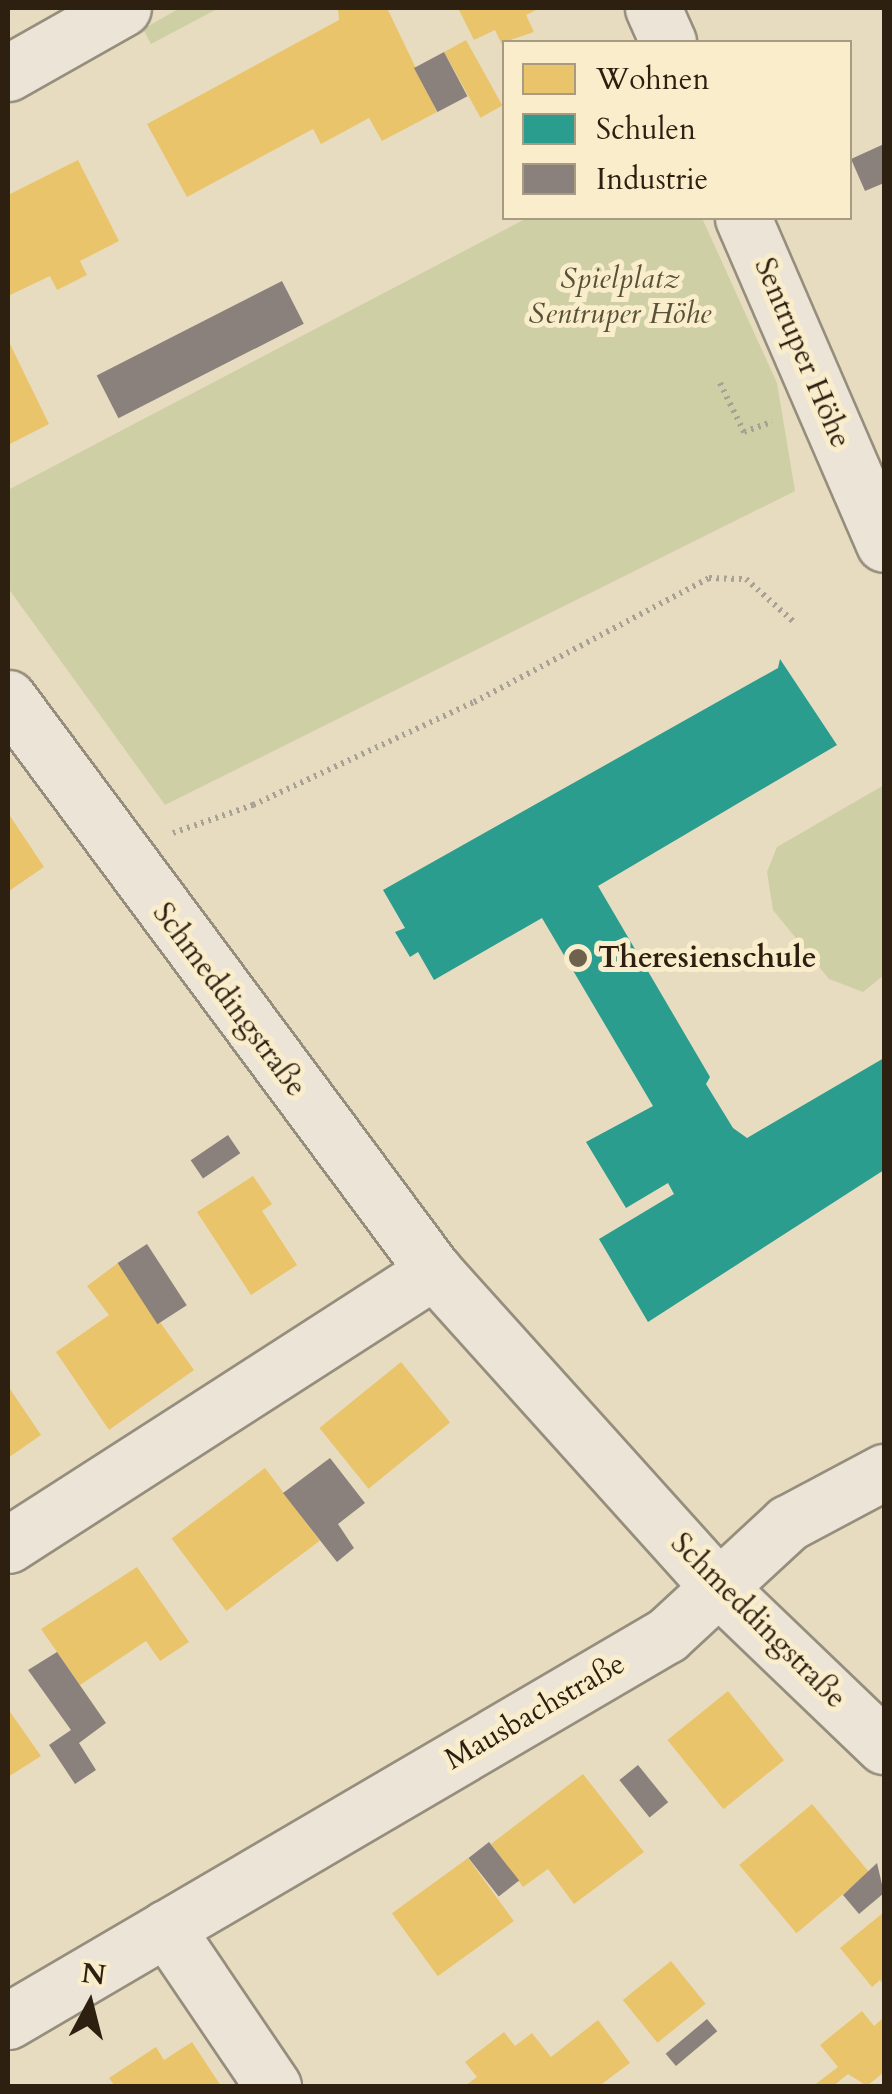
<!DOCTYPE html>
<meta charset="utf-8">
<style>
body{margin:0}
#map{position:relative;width:892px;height:2094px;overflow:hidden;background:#e8dcc0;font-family:Cardo,serif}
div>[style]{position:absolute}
.green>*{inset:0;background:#cecfa5}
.homes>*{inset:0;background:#e9c46a;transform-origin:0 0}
.schools>*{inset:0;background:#2a9d8f}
.industry>*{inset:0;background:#8a817c;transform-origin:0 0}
.path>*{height:6px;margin-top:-3px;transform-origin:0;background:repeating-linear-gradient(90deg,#a7a196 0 2.5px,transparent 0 7.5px)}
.roads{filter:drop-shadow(2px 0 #968e7d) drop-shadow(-2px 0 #968e7d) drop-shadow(0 2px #968e7d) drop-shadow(0 -2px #968e7d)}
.minor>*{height:55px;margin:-27.5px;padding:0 27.5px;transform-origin:27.5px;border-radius:27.5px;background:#ebe4d7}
.dots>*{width:28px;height:28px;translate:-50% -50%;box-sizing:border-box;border:5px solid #faedcc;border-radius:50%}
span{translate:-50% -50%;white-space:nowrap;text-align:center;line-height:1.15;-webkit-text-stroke:10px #faedcc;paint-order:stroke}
.park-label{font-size:30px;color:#575237;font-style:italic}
.street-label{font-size:30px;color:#2d2011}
.poi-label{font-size:30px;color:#2d2011;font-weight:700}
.left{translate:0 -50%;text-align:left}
.frame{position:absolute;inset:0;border:10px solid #2d2011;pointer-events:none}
.legend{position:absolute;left:502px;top:40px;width:350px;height:180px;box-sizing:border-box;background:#faedcc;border:2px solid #a89b81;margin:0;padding:12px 18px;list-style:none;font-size:30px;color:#2d2011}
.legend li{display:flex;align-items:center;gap:20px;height:50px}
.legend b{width:50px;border:2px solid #a89b81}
.north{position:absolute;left:40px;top:1954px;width:100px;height:100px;-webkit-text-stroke:8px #faedcc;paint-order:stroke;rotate:7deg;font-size:28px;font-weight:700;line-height:40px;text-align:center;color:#2d2011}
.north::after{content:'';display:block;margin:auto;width:35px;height:45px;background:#2d2011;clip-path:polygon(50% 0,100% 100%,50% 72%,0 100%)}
</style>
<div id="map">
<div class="green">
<div style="clip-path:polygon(180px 8px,219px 8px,151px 44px,143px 29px)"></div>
<div style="clip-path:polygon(527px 218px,702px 218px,777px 383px,795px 491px,165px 805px,8px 588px,8px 490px)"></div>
<div style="clip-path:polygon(884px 785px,884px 975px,863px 992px,829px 979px,773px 910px,767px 872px,777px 847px)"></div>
</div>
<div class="homes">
<div style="clip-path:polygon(338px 8px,387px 8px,437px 112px,382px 141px,369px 118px,321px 144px,313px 129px,187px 197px,147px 124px,339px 20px)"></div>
<div style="clip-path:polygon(458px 8px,540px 8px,526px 15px,534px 32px,504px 42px,504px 49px,495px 30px,474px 40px)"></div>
<div style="left:466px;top:40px;width:75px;height:25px;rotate:61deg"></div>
<div style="clip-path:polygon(78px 160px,119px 241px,80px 261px,87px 275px,57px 290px,50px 276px,8px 296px,8px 195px)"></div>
<div style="clip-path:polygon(8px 340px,49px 424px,8px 445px)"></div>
<div style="clip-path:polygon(8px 813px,44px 867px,9px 891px,8px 888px)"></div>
<div style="clip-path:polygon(253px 1176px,272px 1204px,262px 1211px,297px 1265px,251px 1295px,197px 1212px)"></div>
<div style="clip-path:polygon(118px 1263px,194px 1370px,109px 1430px,56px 1352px,109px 1315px,87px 1286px)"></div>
<div style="left:401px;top:1362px;width:78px;height:105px;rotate:51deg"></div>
<div style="clip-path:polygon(8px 1386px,41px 1435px,8px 1458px)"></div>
<div style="left:265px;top:1468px;width:91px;height:117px;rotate:53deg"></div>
<div style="clip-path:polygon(137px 1567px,189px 1642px,160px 1661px,146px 1641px,80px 1685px,41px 1629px)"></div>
<div style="left:728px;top:1691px;width:89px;height:78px;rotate:51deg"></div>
<div style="clip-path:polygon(8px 1709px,41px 1756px,8px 1777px)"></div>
<div style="clip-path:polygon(583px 1774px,644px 1852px,574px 1904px,548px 1869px,523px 1887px,491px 1844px)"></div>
<div style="left:812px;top:1804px;width:89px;height:95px;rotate:50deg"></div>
<div style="left:468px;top:1858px;width:78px;height:94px;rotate:54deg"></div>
<div style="clip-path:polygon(884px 1912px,884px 1985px,880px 1980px,872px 1987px,840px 1948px)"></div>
<div style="left:671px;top:1961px;width:55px;height:62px;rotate:51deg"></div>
<div style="clip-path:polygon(862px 2011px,874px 2026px,884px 2017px,884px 2072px,867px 2086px,848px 2074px,833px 2086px,813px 2086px,838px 2067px,820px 2045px)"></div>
<div style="clip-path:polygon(598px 2020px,630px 2063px,599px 2086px,465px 2086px,477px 2077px,465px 2062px,504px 2032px,515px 2046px,532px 2033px,551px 2057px)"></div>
<div style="clip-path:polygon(192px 2042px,221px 2086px,115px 2086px,109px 2078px,156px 2047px,164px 2060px)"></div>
</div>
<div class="schools">
<div style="clip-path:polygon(780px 659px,837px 745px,598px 886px,710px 1077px,706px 1084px,733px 1128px,747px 1138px,884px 1058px,884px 1170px,648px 1322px,599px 1239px,674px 1194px,668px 1183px,626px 1208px,586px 1142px,653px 1106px,542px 918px,434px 980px,418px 952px,410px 957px,395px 932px,405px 928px,383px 890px,778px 668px)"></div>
</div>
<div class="industry">
<div style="left:444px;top:52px;width:50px;height:34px;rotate:62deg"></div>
<div style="clip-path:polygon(884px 144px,884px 183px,865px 191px,851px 159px)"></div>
<div style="left:282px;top:281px;width:48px;height:208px;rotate:63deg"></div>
<div style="left:228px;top:1135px;width:22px;height:45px;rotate:56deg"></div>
<div style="left:147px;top:1244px;width:73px;height:35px;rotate:57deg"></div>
<div style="clip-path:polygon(330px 1458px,365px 1503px,338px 1524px,354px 1548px,337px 1562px,283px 1493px)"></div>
<div style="clip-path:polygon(57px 1652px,106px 1723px,79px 1743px,96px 1770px,75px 1784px,49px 1745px,71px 1730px,28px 1670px)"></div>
<div style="left:638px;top:1765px;width:48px;height:24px;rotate:51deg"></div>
<div style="left:489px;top:1842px;width:49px;height:26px;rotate:52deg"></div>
<div style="clip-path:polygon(877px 1863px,884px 1893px,859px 1914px,843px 1895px)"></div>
<div style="left:707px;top:2019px;width:16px;height:54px;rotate:50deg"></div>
</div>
<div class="path">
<div style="left:720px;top:383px;width:55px;rotate:63.9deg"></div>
<div style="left:744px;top:432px;width:30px;rotate:-20deg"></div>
<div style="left:173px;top:833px;width:85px;rotate:-19.3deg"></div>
<div style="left:253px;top:805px;width:244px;rotate:-25deg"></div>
<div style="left:474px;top:702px;width:266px;rotate:-27.8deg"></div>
<div style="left:709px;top:578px;width:37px;rotate:2deg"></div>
<div style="left:746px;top:579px;width:67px;rotate:42deg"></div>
</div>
<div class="roads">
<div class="minor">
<div style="left:653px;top:8px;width:37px;rotate:66deg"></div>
<div style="left:8px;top:73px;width:132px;rotate:-29.5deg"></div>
<div style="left:743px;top:218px;width:355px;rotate:66.6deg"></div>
<div style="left:8px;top:698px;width:714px;rotate:53.37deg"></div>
<div style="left:434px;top:1271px;width:428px;rotate:48deg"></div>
<div style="left:720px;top:1589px;width:227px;rotate:43.8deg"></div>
<div style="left:8px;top:1545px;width:507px;rotate:-32.75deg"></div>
<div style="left:166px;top:1928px;width:191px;rotate:55.9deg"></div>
<div style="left:8px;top:2021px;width:764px;rotate:-30.36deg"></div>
<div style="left:667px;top:1635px;width:165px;rotate:-42.8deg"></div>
<div style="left:788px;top:1523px;width:109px;rotate:-28deg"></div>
</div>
</div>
<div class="dots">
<div style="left:578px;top:958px;background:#6e624e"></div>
</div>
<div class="park-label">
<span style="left:620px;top:296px">Spielplatz<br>Sentruper Höhe</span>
</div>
<div class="street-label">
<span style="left:802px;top:353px;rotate:67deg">Sentruper Höhe</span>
<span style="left:229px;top:1000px;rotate:53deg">Schmeddingstraße</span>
<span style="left:758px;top:1621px;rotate:45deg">Schmeddingstraße</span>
<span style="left:535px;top:1712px;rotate:-30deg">Mausbachstraße</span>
</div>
<div class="poi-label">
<span class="left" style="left:598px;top:958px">Theresienschule</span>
</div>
<div class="frame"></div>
<ul class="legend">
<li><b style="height:28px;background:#e9c46a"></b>Wohnen</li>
<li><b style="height:28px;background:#2a9d8f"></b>Schulen</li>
<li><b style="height:28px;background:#8a817c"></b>Industrie</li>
</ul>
<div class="north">N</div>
</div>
